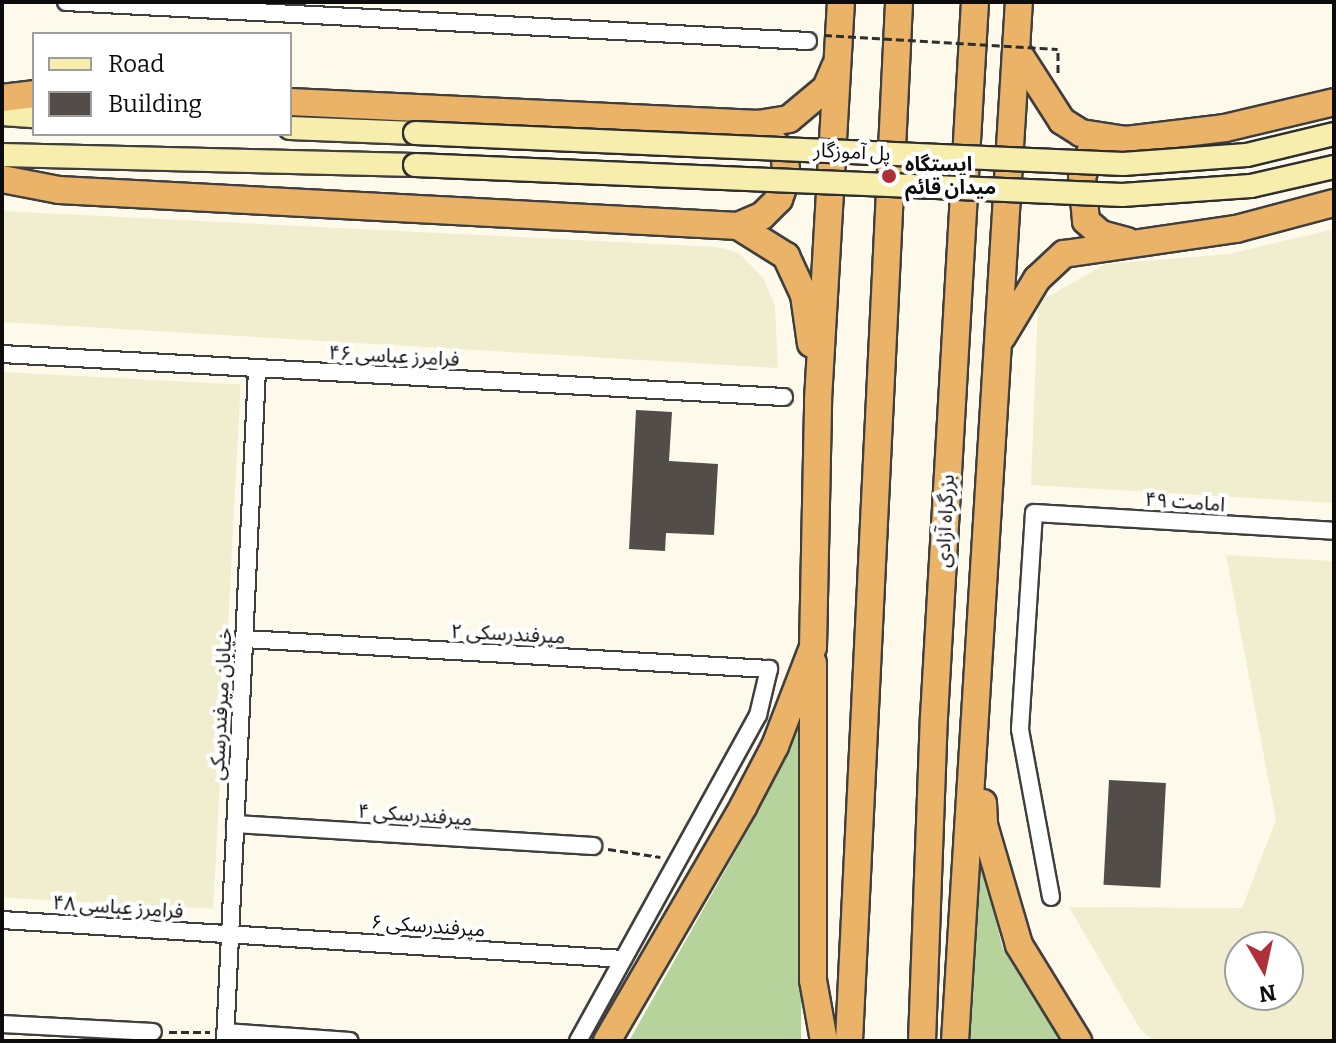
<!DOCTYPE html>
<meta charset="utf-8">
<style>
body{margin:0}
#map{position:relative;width:1336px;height:1043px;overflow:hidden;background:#fdfaec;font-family:Bitter,"Noto Sans Arabic",serif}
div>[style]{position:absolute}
.farmland>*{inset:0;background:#f1edcf;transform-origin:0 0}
.forest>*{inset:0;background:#b5d39a}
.building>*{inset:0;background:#534d49;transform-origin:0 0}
.path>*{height:3px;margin-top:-1.5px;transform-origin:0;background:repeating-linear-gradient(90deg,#2e2e2e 0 8px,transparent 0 12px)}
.roads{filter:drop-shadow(2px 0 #3f3f3f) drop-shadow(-2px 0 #3f3f3f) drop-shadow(0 2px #3f3f3f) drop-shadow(0 -2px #3f3f3f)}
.minor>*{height:16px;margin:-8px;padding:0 8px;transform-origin:8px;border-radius:8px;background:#fff}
.secondary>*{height:22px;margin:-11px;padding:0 11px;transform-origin:11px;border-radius:11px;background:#f7eead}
.trunk>*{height:26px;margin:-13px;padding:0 13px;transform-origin:13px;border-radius:13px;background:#eab368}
.path-bridge>*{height:3px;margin-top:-1.5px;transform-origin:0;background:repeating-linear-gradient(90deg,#2e2e2e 0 8px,transparent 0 12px)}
.bridges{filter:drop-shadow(2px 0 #2e2e2e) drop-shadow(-2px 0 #2e2e2e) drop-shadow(0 2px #2e2e2e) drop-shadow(0 -2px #2e2e2e)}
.secondary-bridge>*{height:22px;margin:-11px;padding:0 11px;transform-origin:11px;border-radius:11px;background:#f7eead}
.dots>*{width:22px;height:22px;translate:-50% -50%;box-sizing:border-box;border:4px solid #fff;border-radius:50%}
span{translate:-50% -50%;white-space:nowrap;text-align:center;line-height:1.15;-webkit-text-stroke:8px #fff;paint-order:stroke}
.street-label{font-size:20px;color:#0c0c0c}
.poi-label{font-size:20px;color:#0c0c0c;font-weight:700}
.left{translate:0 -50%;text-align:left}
.frame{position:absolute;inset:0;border:4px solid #0c0c0c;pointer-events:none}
.legend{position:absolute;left:32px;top:32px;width:260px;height:104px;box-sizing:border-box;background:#fff;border:2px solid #9e9e9e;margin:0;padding:10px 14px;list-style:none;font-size:24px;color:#0c0c0c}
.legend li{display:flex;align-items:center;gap:16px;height:40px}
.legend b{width:40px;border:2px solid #9e9e9e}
.north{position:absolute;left:1224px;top:931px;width:80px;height:80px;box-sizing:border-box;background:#fff;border:2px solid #9e9e9e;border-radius:50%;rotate:171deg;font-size:22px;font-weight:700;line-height:32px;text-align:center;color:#0c0c0c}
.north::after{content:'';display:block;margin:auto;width:28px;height:36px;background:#ae3139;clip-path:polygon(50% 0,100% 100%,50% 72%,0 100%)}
</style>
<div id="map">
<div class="farmland">
<div style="clip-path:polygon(2px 211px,717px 247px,739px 253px,763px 278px,775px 306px,778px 368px,2px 322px)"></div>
<div style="clip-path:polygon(1334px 229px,1334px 503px,1031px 485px,1038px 302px,1106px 264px,1229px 254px)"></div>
<div style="left:2px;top:372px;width:239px;height:525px;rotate:3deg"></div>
<div style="clip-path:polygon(evenodd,1226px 555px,1334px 561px,1334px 1041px,1154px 1041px,1140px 1029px,1069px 907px,1242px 908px,1276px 820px,1226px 555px,1240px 947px,1288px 947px,1288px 995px,1240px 995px,1240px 947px)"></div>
</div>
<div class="forest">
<div style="clip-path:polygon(804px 716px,801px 1041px,629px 1041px,756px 816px)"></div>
<div style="clip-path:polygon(978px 851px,1003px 949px,1060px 1041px,970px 1041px)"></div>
</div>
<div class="building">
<div style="clip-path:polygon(636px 410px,672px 412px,669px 461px,718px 464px,714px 535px,666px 533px,665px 551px,629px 549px)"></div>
<div style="left:1109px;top:780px;width:57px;height:105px;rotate:3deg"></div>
</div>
<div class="path">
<div style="left:1058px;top:73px;width:24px;rotate:-90deg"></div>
<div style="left:608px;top:849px;width:53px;rotate:8.7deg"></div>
<div style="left:169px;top:1032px;width:41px"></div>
</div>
<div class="roads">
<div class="minor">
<div style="left:66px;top:2px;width:743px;rotate:3.01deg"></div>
<div style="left:2px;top:354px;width:783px;rotate:3.15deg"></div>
<div style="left:244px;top:639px;width:526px;rotate:3.27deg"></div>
<div style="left:769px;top:669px;width:47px;rotate:103.4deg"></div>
<div style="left:758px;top:715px;width:372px;rotate:118.9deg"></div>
<div style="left:235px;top:824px;width:359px;rotate:3.5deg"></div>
<div style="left:1051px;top:897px;width:171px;rotate:-100.5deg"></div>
<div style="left:1020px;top:729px;width:216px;rotate:-86.3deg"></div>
<div style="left:1034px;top:513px;width:301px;rotate:3.4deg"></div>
<div style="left:2px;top:920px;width:622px;rotate:3.59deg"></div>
<div style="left:2px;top:1024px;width:151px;rotate:3deg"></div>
<div style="left:225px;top:1032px;width:125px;rotate:4.1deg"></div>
<div style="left:225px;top:1041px;width:673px;rotate:-87.27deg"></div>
</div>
<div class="secondary">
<div style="left:2px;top:114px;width:32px;rotate:4deg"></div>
<div style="left:290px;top:128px;width:125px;rotate:2.3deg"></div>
<div style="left:2px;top:155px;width:413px;rotate:1.4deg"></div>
</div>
<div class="trunk">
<div style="left:1017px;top:51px;width:83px;rotate:57.3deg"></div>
<div style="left:1062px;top:121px;width:22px;rotate:32deg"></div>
<div style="left:1081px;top:133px;width:46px;rotate:8.8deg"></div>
<div style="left:1126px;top:140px;width:100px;rotate:-6.9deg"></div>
<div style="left:1225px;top:128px;width:112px;rotate:-13.4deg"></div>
<div style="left:2px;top:98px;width:32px;rotate:-7deg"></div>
<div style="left:290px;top:102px;width:469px;rotate:2.7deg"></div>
<div style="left:758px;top:124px;width:31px;rotate:-9deg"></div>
<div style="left:789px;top:119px;width:48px;rotate:-40deg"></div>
<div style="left:826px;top:88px;width:23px;rotate:-67deg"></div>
<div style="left:1100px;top:146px;width:12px;rotate:145deg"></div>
<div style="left:1090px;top:153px;width:25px;rotate:108deg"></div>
<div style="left:1082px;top:177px;width:44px;rotate:84.8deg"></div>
<div style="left:1086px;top:221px;width:20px;rotate:41deg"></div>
<div style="left:1101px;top:234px;width:27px;rotate:15deg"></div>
<div style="left:2px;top:179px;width:58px;rotate:10.9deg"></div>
<div style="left:59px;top:190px;width:680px;rotate:3.03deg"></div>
<div style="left:738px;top:226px;width:26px;rotate:-23deg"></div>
<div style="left:762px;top:216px;width:24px;rotate:-45deg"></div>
<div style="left:779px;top:199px;width:23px;rotate:-70deg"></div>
<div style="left:787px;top:177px;width:23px;rotate:-97deg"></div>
<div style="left:784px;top:154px;width:40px;rotate:-131deg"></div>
<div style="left:738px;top:226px;width:57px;rotate:32deg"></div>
<div style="left:786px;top:256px;width:43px;rotate:65.2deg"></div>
<div style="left:804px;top:295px;width:49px;rotate:81.9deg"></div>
<div style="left:1002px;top:337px;width:68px;rotate:-58.9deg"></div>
<div style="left:1037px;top:279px;width:37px;rotate:-43deg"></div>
<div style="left:1064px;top:254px;width:174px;rotate:-8.3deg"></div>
<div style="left:1236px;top:229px;width:101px;rotate:-14.9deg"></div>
<div style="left:813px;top:663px;width:317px;rotate:90deg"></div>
<div style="left:813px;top:980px;width:62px;rotate:79.8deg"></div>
<div style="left:983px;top:803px;width:22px;rotate:87deg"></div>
<div style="left:984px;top:825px;width:125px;rotate:73.7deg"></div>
<div style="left:1019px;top:945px;width:113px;rotate:58.4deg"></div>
<div style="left:607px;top:1041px;width:271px;rotate:-59.8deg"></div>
<div style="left:743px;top:807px;width:69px;rotate:-62.3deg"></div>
<div style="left:775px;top:746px;width:106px;rotate:-69deg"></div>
<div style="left:813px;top:647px;width:247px;rotate:-88.8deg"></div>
<div style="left:818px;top:400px;width:399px;rotate:-86.7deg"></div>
<div style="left:849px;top:1041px;width:1040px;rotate:-87.24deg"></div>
<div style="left:922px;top:1041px;width:324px;rotate:-87.9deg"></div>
<div style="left:934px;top:717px;width:716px;rotate:-86.72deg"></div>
<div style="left:955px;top:1041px;width:1041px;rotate:-86.48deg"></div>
</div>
</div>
<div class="path-bridge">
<div style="left:824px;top:35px;width:234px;rotate:3.4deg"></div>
</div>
<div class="bridges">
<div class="secondary-bridge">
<div style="left:415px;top:133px;width:709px;rotate:2.51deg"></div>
<div style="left:1123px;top:164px;width:124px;rotate:-4.2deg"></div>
<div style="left:1247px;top:155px;width:89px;rotate:-13.6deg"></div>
<div style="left:415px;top:165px;width:708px;rotate:2.43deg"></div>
<div style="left:1122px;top:195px;width:129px;rotate:-4deg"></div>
<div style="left:1251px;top:186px;width:85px;rotate:-12.9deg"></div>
</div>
</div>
<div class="dots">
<div style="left:889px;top:176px;background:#ae3139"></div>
</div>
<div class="street-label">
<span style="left:852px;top:152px;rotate:3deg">پل آموزگار</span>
<span style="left:394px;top:356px;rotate:3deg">فرامرز عباسی ۴۶</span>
<span style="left:1185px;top:502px;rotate:4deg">امامت ۴۹</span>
<span style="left:945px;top:521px;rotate:-87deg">بزرگراه آزادی</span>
<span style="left:508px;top:634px;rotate:3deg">میرفندرسکی ۲</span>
<span style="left:221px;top:704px;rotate:-87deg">خیابان میرفندرسکی</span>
<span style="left:415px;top:815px;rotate:4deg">میرفندرسکی ۴</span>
<span style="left:118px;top:907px;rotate:4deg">فرامرز عباسی ۴۸</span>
<span style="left:428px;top:926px;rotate:4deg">میرفندرسکی ۶</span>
</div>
<div class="poi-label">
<span class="left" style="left:905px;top:176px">ایستگاه<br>میدان قائم</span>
</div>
<div class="frame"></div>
<ul class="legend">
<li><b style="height:10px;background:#f7eead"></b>Road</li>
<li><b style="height:22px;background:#534d49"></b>Building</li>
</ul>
<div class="north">N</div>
</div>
